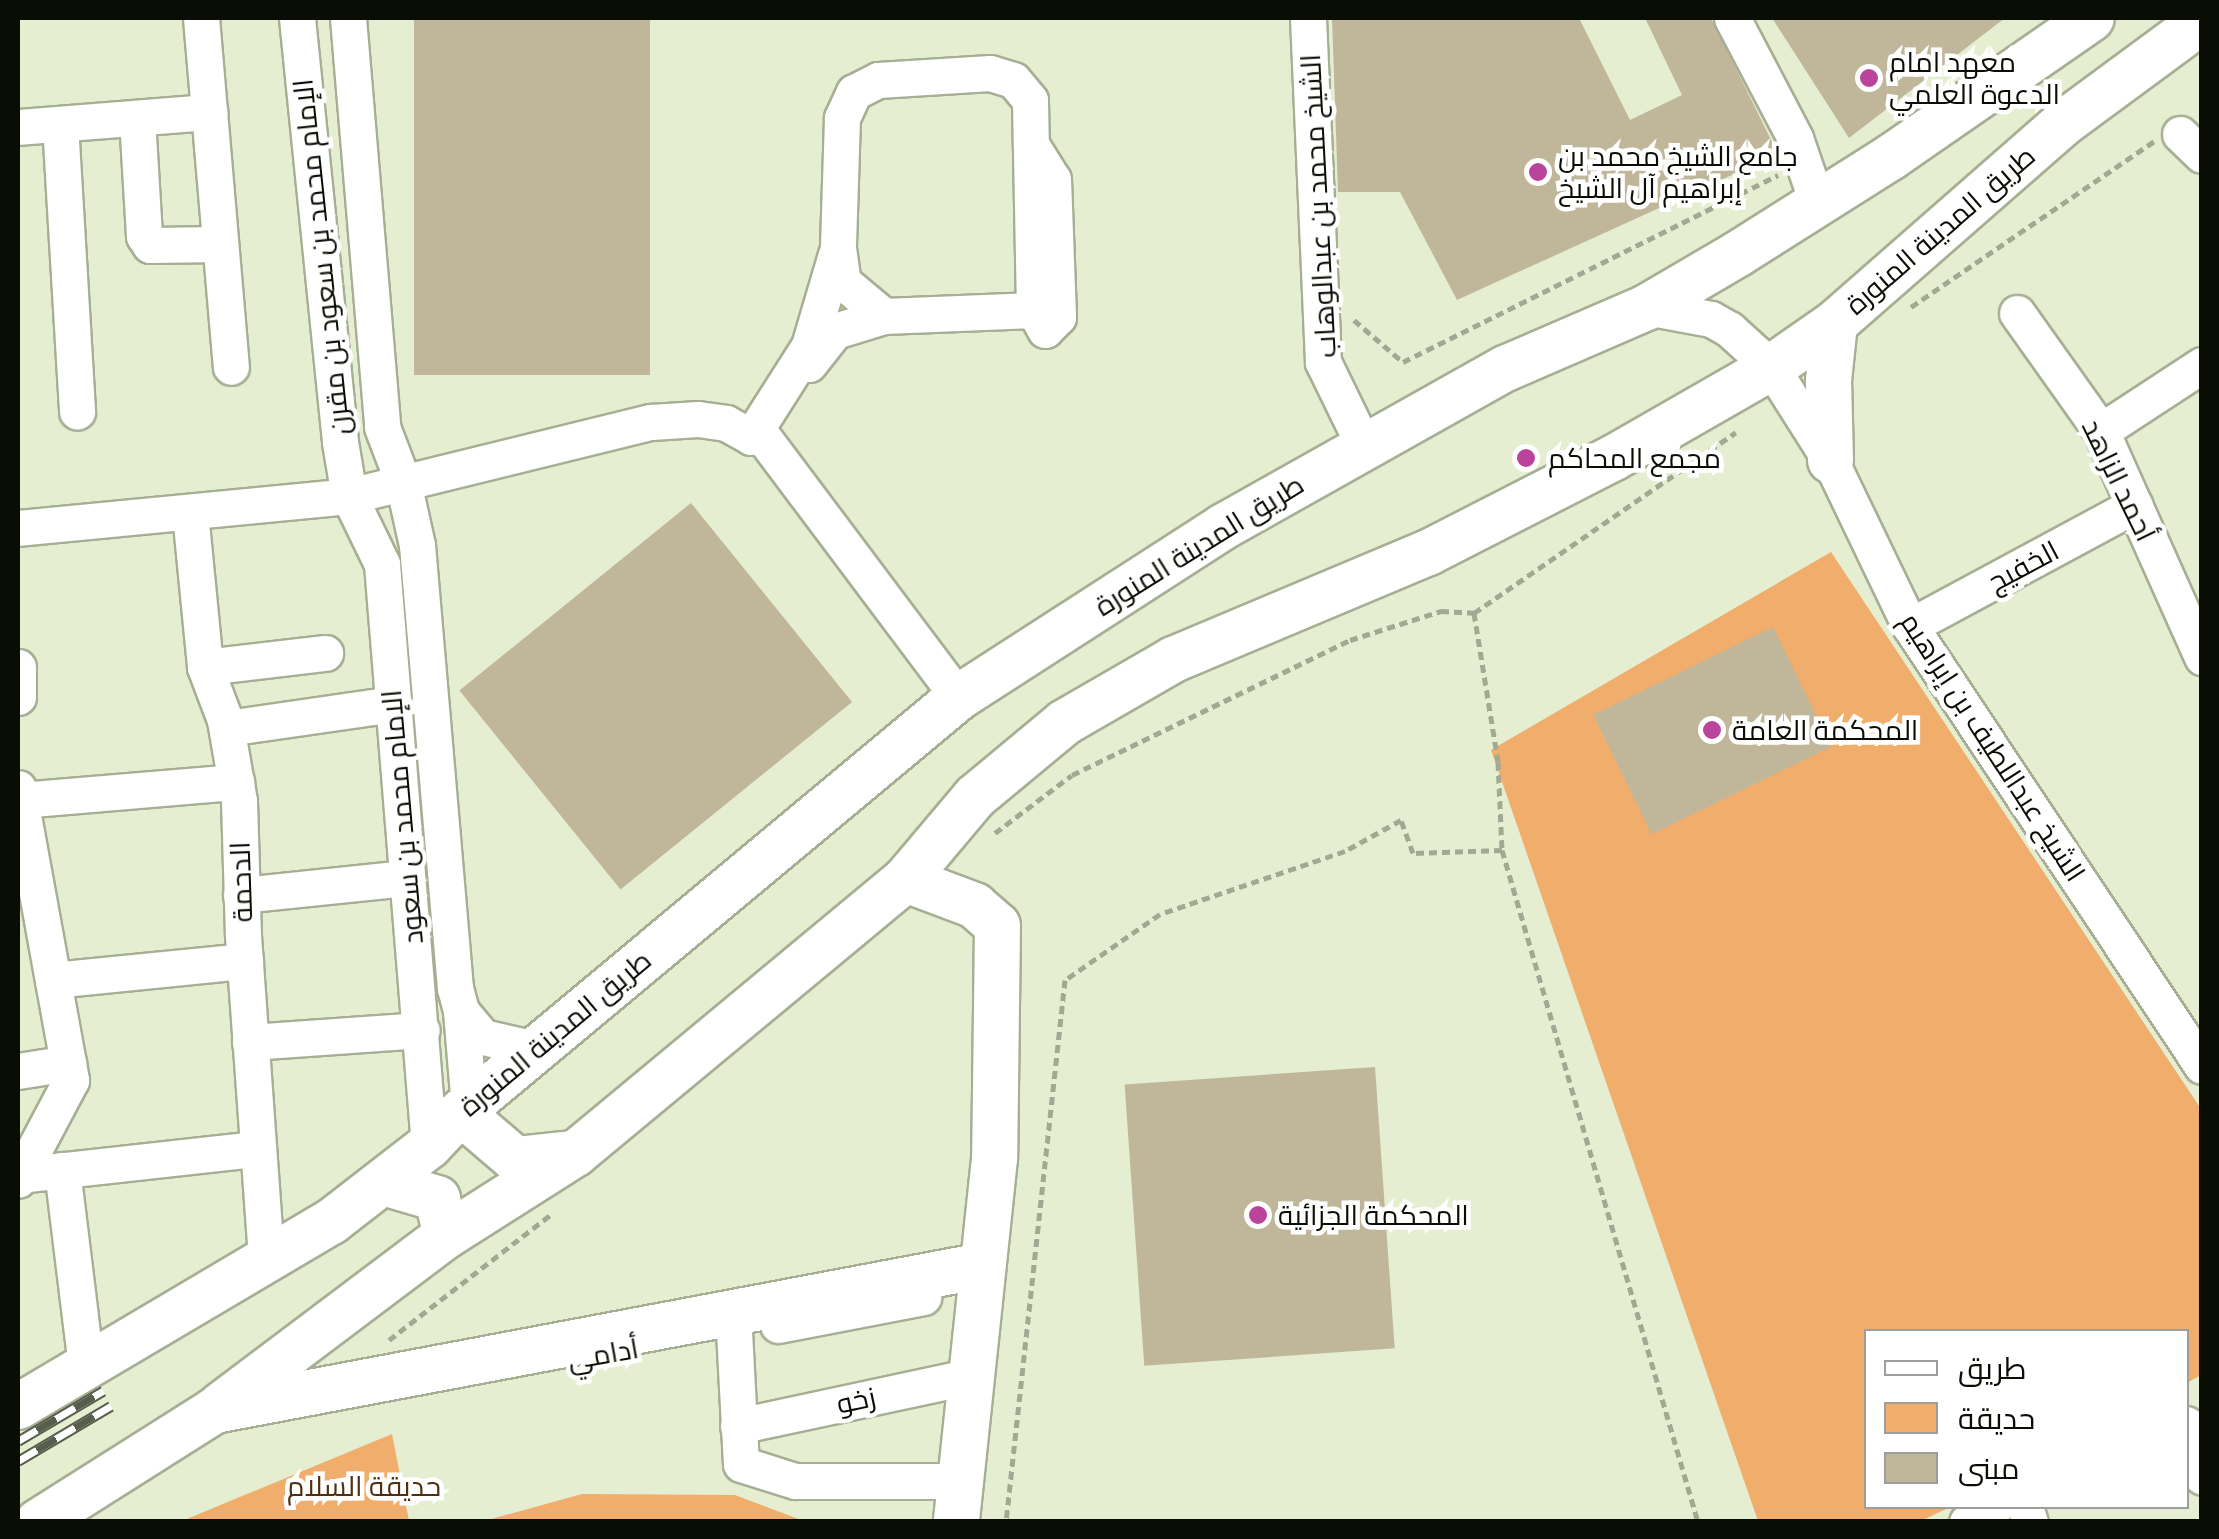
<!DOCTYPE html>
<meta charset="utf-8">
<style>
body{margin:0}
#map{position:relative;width:2219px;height:1539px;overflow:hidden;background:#e5eed1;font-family:Ubuntu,Cairo,sans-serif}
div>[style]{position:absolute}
.green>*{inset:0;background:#f0ad6b}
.building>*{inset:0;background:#c0b79b;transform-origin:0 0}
.path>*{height:5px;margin-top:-2.5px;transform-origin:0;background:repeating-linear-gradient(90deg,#a2a993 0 8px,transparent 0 13px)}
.roads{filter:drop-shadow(2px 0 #a6af94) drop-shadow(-2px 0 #a6af94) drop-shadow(0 2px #a6af94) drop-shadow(0 -2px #a6af94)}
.minor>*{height:35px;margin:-17.5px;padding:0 17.5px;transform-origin:17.5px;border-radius:17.5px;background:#fff}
.major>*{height:45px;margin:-22.5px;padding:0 22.5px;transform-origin:22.5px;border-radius:22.5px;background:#fff}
.rail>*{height:11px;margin-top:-5.5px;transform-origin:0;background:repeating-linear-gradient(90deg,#fff 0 22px,#585d4d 0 44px);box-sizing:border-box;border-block:2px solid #585d4d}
.dots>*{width:28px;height:28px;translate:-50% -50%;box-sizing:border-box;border:5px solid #fff;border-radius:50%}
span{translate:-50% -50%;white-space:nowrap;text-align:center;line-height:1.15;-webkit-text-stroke:9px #fff;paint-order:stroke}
.poi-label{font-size:28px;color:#0a0d04}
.left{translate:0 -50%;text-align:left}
.street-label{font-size:28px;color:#0a0d04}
.park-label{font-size:28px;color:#4e3010}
.frame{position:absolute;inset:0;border:20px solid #0a0d04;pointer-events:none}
.legend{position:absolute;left:1864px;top:1329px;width:325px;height:180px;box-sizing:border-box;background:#fff;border:2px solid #9d9e9b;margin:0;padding:12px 18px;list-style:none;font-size:30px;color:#0a0d04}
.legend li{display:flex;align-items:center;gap:20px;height:50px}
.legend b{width:50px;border:2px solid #9d9e9b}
</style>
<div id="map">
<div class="green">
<div style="clip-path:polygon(1831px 552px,2201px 1109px,2201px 1375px,2187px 1383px,2186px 1332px,1866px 1332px,1866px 1506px,1950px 1507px,1921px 1521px,1758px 1521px,1491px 750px)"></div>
<div style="clip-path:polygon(392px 1434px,409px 1521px,182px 1521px)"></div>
<div style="clip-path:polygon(582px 1494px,735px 1495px,804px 1521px,484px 1521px)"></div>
</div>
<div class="building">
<div style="left:414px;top:18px;width:236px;height:357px"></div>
<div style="clip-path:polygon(1332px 18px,1579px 18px,1630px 120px,1682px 95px,1645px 18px,1711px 18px,1778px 154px,1457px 300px,1400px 192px,1338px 192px)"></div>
<div style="clip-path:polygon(1772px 18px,2005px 18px,1849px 138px)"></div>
<div style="left:691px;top:503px;width:256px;height:298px;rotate:51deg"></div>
<div style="left:1773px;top:627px;width:133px;height:200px;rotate:64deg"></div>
<div style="left:1375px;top:1067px;width:282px;height:251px;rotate:86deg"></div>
</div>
<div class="path">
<div style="left:1911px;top:307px;width:294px;rotate:-34.3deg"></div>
<div style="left:1354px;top:320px;width:65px;rotate:40.6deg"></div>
<div style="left:1403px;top:362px;width:419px;rotate:-26.5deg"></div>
<div style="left:1474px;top:613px;width:318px;rotate:-34.6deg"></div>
<div style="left:995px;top:833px;width:96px;rotate:-37deg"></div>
<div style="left:1072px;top:775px;width:309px;rotate:-25.9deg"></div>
<div style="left:1350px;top:640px;width:96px;rotate:-17.7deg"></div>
<div style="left:1441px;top:611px;width:33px;rotate:3deg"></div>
<div style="left:1474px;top:613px;width:151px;rotate:80.8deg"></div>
<div style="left:1498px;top:762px;width:88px;rotate:87.4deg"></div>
<div style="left:1502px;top:850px;width:89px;rotate:178.1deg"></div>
<div style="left:1413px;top:853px;width:35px;rotate:-110deg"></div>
<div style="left:1401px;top:820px;width:64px;rotate:151deg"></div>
<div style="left:1345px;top:851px;width:195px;rotate:161.2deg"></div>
<div style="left:1160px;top:914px;width:116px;rotate:145.2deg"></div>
<div style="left:1065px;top:980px;width:545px;rotate:96.21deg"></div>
<div style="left:1502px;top:850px;width:700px;rotate:73.74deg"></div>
<div style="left:389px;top:1340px;width:204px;rotate:-37.8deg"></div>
</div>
<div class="roads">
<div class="minor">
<div style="left:201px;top:18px;width:350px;rotate:85.1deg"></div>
<div style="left:297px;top:18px;width:426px;rotate:84.2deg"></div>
<div style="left:340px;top:442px;width:55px;rotate:80.5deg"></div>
<div style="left:349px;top:496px;width:76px;rotate:64.1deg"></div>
<div style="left:382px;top:564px;width:583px;rotate:85.38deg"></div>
<div style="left:348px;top:18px;width:410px;rotate:85.2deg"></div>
<div style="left:382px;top:427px;width:59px;rotate:69.1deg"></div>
<div style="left:403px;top:482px;width:65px;rotate:77.5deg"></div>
<div style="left:417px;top:545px;width:445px;rotate:85.1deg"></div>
<div style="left:455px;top:988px;width:24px;rotate:75deg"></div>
<div style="left:461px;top:1011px;width:34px;rotate:50deg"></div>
<div style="left:483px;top:1037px;width:53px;rotate:13deg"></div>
<div style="left:1308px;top:18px;width:344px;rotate:87.5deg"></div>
<div style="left:1323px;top:362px;width:93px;rotate:64deg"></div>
<div style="left:1732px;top:18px;width:136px;rotate:62.3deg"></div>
<div style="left:1795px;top:138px;width:71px;rotate:71.1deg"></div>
<div style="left:137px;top:118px;width:118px;rotate:86.6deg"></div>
<div style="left:144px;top:236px;width:11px;rotate:56deg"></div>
<div style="left:150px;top:245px;width:70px;rotate:-0.8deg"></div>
<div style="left:60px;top:124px;width:288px;rotate:86.6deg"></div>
<div style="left:18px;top:127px;width:192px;rotate:-4.5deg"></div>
<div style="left:2180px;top:134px;width:30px;rotate:44deg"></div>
<div style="left:1032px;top:146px;width:39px;rotate:58deg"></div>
<div style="left:1053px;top:179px;width:138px;rotate:87.9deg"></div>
<div style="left:1058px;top:317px;width:18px;rotate:135deg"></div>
<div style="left:1045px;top:330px;width:23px;rotate:-119deg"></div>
<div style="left:1034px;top:310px;width:210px;rotate:-91.1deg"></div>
<div style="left:1030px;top:100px;width:26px;rotate:-130deg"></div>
<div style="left:1013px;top:80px;width:24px;rotate:-163deg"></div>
<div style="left:990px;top:73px;width:112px;rotate:176.4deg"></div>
<div style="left:878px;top:80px;width:27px;rotate:153deg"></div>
<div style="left:854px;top:92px;width:29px;rotate:115deg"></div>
<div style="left:842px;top:118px;width:130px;rotate:91.8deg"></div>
<div style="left:838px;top:248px;width:34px;rotate:82deg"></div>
<div style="left:843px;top:282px;width:53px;rotate:39.7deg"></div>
<div style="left:884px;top:316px;width:150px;rotate:-2.3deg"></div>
<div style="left:1646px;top:307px;width:66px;rotate:10.5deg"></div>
<div style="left:1711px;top:319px;width:21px;rotate:29deg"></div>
<div style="left:1729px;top:329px;width:57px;rotate:42.1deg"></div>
<div style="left:1771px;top:367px;width:110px;rotate:57.6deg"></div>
<div style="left:1830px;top:460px;width:184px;rotate:64.3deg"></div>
<div style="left:1910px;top:626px;width:528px;rotate:56.43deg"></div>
<div style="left:2017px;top:313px;width:145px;rotate:54.6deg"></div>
<div style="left:2101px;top:431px;width:248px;rotate:65.9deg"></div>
<div style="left:809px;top:364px;width:42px;rotate:-51.8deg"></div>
<div style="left:835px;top:331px;width:51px;rotate:-17deg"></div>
<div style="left:2101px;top:431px;width:121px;rotate:-33.2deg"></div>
<div style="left:751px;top:437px;width:108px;rotate:-57.5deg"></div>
<div style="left:809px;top:346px;width:96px;rotate:-73.6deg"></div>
<div style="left:190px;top:513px;width:155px;rotate:84.4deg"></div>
<div style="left:205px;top:667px;width:57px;rotate:69.3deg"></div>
<div style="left:225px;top:720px;width:82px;rotate:80.2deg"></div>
<div style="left:239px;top:801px;width:135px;rotate:88.3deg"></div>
<div style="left:243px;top:936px;width:320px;rotate:85.9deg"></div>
<div style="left:18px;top:528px;width:333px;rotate:-5.5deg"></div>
<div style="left:349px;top:496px;width:311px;rotate:-13.8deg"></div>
<div style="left:651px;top:422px;width:47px;rotate:-3.7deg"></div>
<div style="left:698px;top:419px;width:28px;rotate:8deg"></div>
<div style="left:726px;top:423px;width:29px;rotate:29deg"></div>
<div style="left:751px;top:437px;width:12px"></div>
<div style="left:763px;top:437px;width:325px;rotate:53.1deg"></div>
<div style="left:1910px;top:626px;width:255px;rotate:-28.3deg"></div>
<div style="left:18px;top:667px;width:30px;rotate:90deg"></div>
<div style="left:205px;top:667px;width:121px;rotate:-6.7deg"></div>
<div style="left:227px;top:728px;width:169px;rotate:-8.2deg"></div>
<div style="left:18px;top:788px;width:297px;rotate:79.7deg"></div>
<div style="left:71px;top:1080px;width:113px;rotate:117.9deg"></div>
<div style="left:20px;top:800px;width:217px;rotate:-4.8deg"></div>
<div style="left:241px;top:895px;width:165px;rotate:-5.9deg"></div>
<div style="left:53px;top:980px;width:193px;rotate:-5.7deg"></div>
<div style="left:461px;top:1011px;width:95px;rotate:85.2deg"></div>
<div style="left:250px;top:1042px;width:172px;rotate:-4deg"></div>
<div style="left:18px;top:1071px;width:51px;rotate:-9.1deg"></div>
<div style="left:62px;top:1170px;width:196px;rotate:83deg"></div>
<div style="left:20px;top:1175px;width:238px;rotate:-6.3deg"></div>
<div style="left:778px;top:1325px;width:148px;rotate:-10.9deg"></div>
<div style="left:734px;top:1331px;width:133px;rotate:87deg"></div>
<div style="left:741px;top:1464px;width:57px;rotate:17.5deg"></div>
<div style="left:795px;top:1481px;width:166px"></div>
<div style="left:2186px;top:1424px;width:55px;rotate:73.2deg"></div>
<div style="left:738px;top:1426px;width:242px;rotate:-12.1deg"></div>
<div style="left:2025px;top:1506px;width:17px;rotate:73deg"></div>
<div style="left:1967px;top:1522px;width:33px;rotate:-29deg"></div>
</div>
<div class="major">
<div style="left:1830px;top:460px;width:80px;rotate:-91.4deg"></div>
<div style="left:1828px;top:380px;width:57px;rotate:-84deg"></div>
<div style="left:905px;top:879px;width:74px;rotate:20.6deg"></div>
<div style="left:974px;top:905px;width:30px;rotate:41deg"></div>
<div style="left:997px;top:925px;width:233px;rotate:90.7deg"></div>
<div style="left:994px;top:1158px;width:366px;rotate:96deg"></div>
<div style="left:460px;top:1112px;width:72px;rotate:40.5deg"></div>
<div style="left:515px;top:1159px;width:56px;rotate:-6.1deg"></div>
<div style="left:446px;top:1235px;width:153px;rotate:-32.4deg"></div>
<div style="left:575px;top:1153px;width:429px;rotate:-39.7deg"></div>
<div style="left:905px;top:879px;width:109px;rotate:-49.9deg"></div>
<div style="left:975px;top:796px;width:116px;rotate:-39.7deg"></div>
<div style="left:1064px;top:722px;width:126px;rotate:-30deg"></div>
<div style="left:1173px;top:659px;width:277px;rotate:-22.8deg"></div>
<div style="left:1428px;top:552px;width:207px;rotate:-27.1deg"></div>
<div style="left:1612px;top:458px;width:183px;rotate:-29.8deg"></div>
<div style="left:1771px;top:367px;width:77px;rotate:-34.9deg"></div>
<div style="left:1834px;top:323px;width:302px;rotate:-41.2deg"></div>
<div style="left:2061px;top:124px;width:175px;rotate:-36.4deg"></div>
<div style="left:220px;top:1405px;width:283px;rotate:-37deg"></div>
<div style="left:446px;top:1235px;width:38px;rotate:-104deg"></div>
<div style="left:437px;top:1198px;width:56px;rotate:-163.5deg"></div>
<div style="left:18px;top:1406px;width:364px;rotate:-30.6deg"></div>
<div style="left:331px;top:1221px;width:124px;rotate:-37.8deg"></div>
<div style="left:429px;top:1145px;width:45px;rotate:-46.8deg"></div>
<div style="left:460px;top:1112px;width:648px;rotate:-39.81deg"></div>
<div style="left:958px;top:697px;width:315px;rotate:-32.8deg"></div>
<div style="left:1223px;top:526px;width:323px;rotate:-29.3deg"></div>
<div style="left:1505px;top:368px;width:154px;rotate:-23.4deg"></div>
<div style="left:1646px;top:307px;width:107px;rotate:-30.4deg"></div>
<div style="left:1738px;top:253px;width:180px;rotate:-32.3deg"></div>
<div style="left:1890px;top:157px;width:244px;rotate:-34.7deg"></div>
<div style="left:37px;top:1522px;width:209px;rotate:-32.3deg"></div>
<div style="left:214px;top:1410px;width:782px;rotate:-10.69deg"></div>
</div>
</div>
<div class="rail">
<div style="left:18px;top:1441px;width:99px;rotate:-30.5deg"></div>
<div style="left:18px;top:1461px;width:108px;rotate:-30.6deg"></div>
</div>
<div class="dots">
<div style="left:1869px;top:78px;background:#ba449b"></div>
<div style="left:1538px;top:172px;background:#ba449b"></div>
<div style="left:1526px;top:458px;background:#ba449b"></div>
<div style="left:1712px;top:730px;background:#ba449b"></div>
<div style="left:1258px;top:1215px;background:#ba449b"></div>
</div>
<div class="poi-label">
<span class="left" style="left:1889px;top:78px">معهد امام<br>الدعوة العلمي</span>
<span class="left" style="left:1558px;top:172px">جامع الشيخ محمد بن<br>إبراهيم آل الشيخ</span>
<span class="left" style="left:1548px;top:458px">مجمع المحاكم</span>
<span class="left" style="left:1732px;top:730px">المحكمة العامة</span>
<span class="left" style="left:1278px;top:1215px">المحكمة الجزائية</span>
</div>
<div class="street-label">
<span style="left:1318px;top:206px;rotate:-93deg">الشيخ محمد بن عبدالوهاب</span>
<span style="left:1940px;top:230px;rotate:-41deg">طريق المدينة المنورة</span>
<span style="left:321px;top:257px;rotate:-96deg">الإمام محمد بن سعود بن مقرن</span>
<span style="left:2119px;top:480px;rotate:64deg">أحمد الزاهد</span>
<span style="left:1199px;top:545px;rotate:-32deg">طريق المدينة المنورة</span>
<span style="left:2023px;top:566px;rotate:-28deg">الخفيج</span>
<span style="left:1993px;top:747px;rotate:57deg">الشيخ عبداللطيف بن إبراهيم</span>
<span style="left:402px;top:817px;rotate:-95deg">الإمام محمد بن سعود</span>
<span style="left:241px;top:882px;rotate:-92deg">الدحمة</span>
<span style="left:555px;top:1033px;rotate:-40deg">طريق المدينة المنورة</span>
<span style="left:603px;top:1354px;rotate:-10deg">أدامي</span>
<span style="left:856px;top:1400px;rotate:-12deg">زخو</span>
</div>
<div class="park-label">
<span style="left:364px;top:1486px">حديقة السلام</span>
</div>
<div class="frame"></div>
<ul class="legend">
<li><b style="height:12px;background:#fff"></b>طريق</li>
<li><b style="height:28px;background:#f0ad6b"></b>حديقة</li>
<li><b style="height:28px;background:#c0b79b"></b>مبنى</li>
</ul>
</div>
